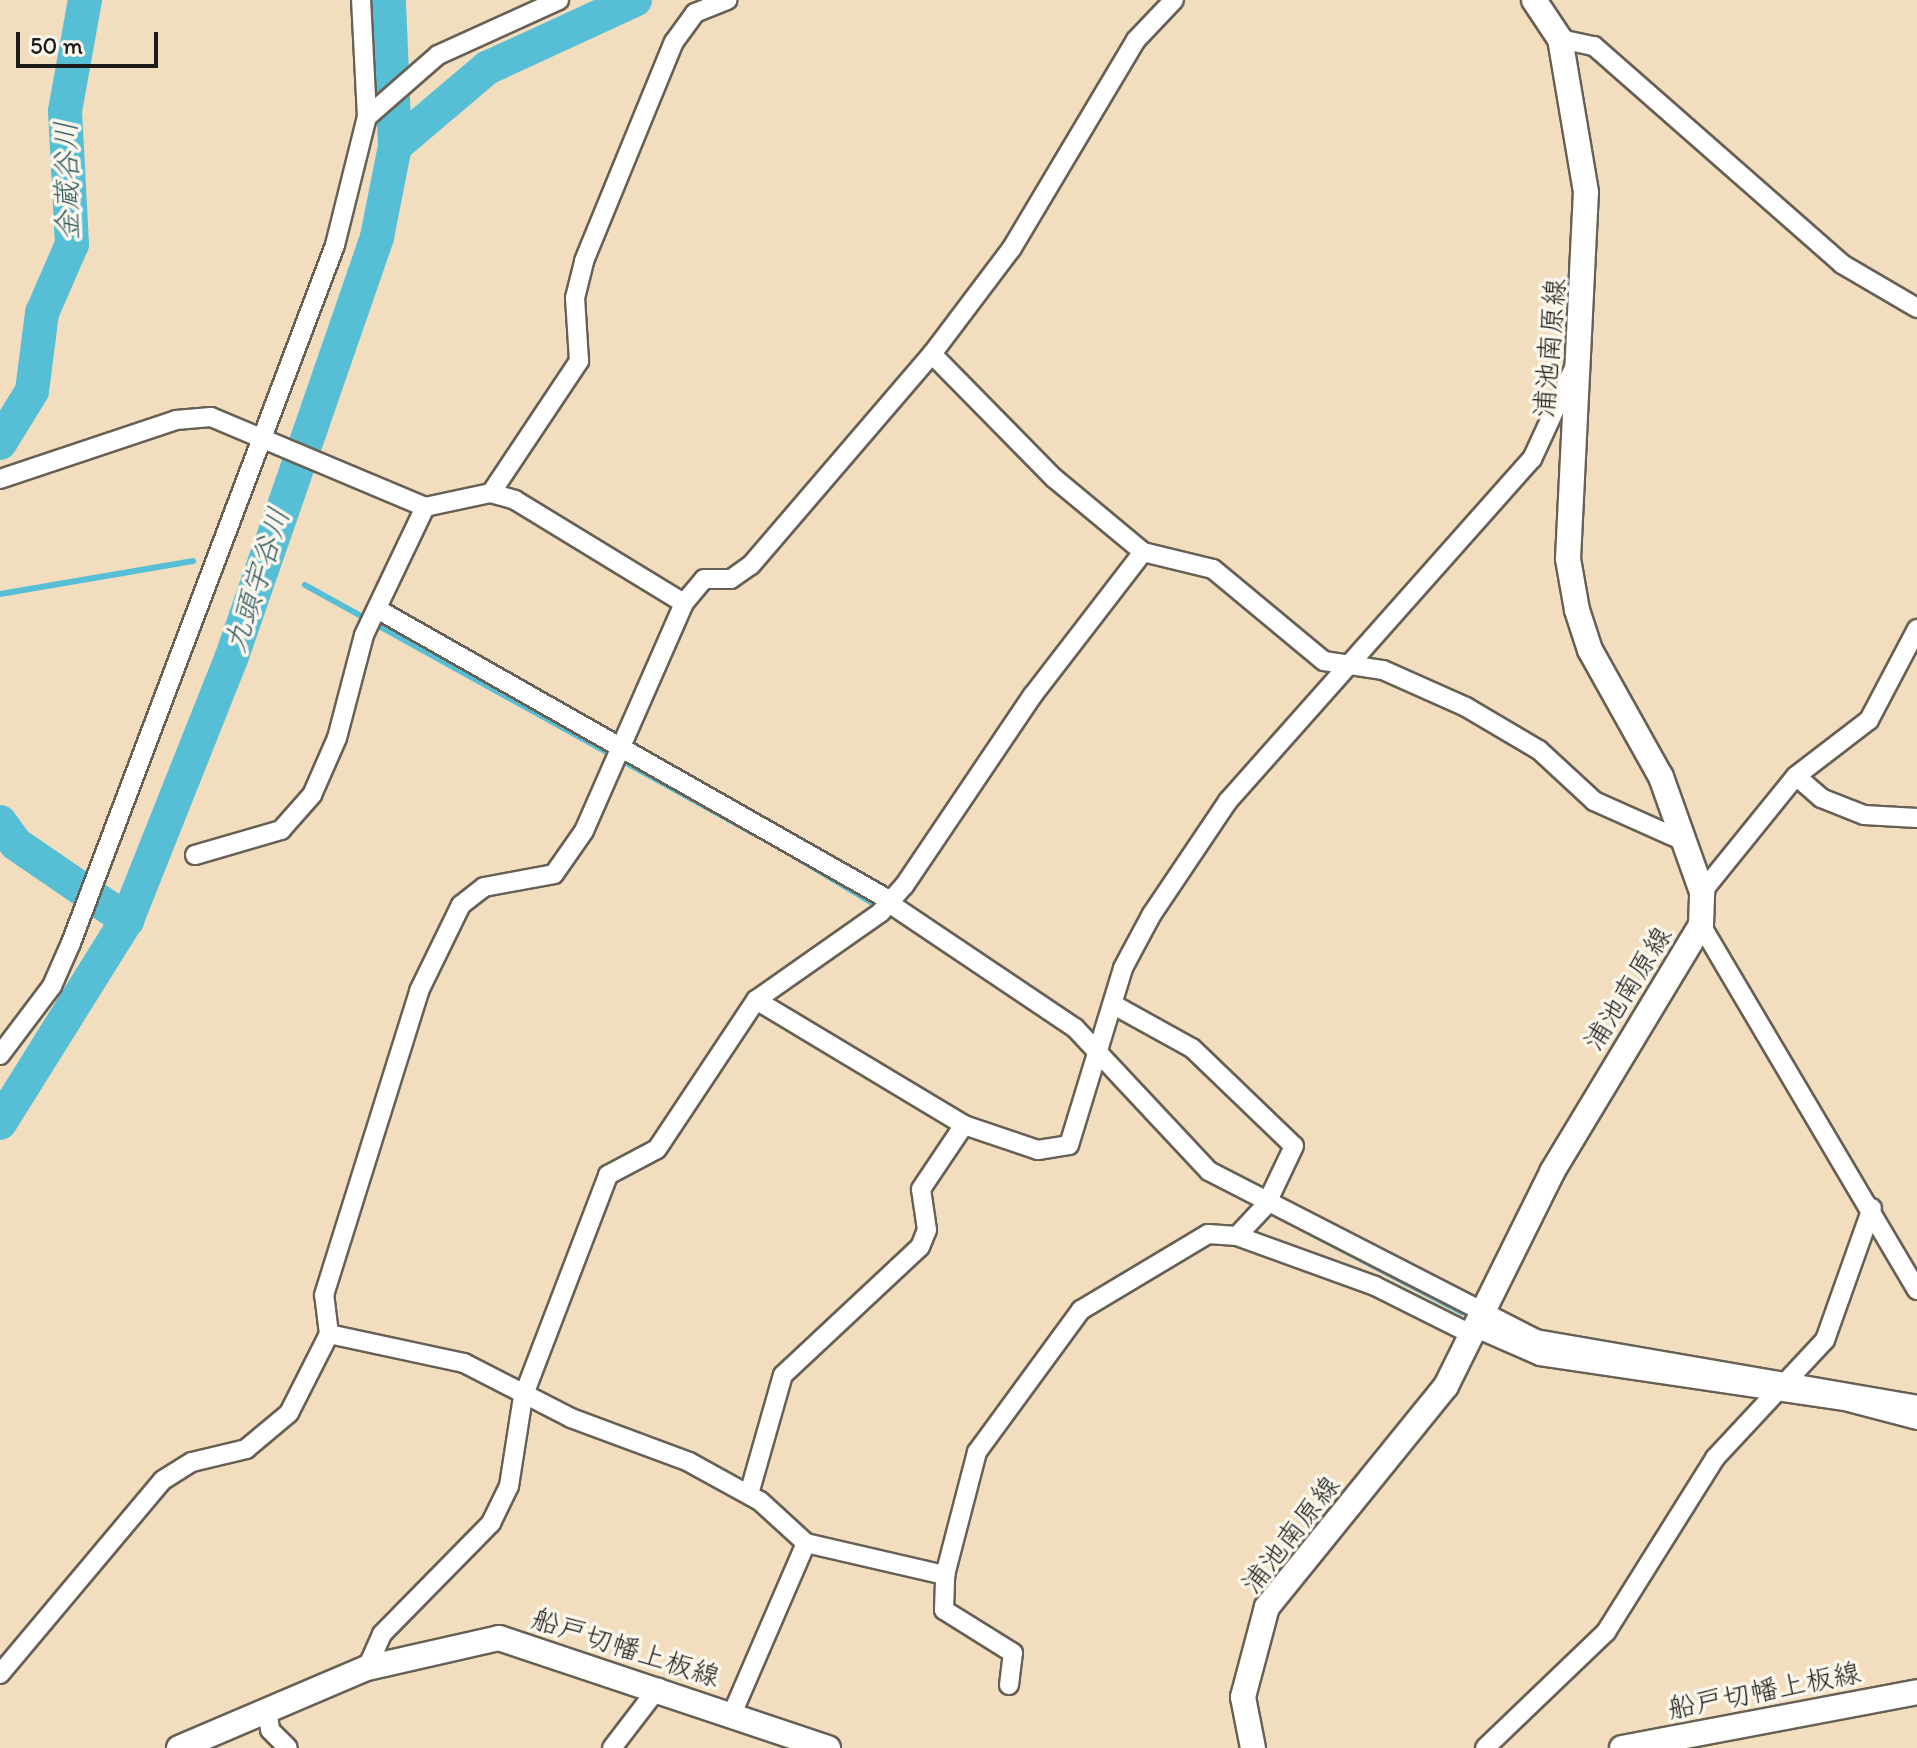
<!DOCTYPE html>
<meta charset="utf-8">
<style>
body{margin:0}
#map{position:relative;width:1917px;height:1748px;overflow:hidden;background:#f2debf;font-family:Itim,"Klee One",sans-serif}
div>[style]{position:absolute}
.stream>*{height:6px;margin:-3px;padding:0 3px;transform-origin:3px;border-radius:3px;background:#57bfd5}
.river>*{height:34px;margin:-17px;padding:0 17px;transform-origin:17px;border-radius:17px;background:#57bfd5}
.roads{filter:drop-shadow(2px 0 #676055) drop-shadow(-2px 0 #676055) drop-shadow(0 2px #676055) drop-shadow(0 -2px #676055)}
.street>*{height:18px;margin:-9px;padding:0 9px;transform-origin:9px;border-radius:9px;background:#fff}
.secondary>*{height:24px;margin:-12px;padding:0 12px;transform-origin:12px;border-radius:12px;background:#fff}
span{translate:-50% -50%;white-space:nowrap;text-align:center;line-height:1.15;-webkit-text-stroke:7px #fbf7ec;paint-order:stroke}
.street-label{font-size:28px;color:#1c1c1c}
.water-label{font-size:30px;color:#345d66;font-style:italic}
.scale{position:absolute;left:16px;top:32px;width:142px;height:36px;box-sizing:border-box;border:4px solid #1c1c1c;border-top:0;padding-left:10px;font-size:24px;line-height:28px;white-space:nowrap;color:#1c1c1c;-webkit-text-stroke:6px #fbf7ec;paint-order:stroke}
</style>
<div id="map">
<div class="stream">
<div style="left:305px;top:585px;width:512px;rotate:28.97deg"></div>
<div style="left:0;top:594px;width:196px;rotate:-9.7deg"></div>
<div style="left:794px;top:856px;width:101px;rotate:30.9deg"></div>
<div style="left:1137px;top:1107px;width:93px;rotate:46.3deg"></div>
<div style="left:1211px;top:1181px;width:284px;rotate:27.6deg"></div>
</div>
<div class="river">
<div style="left:395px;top:146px;width:121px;rotate:-40.3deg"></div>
<div style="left:487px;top:68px;width:163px;rotate:-24.7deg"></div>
<div style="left:0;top:443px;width:61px;rotate:-58.4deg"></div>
<div style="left:32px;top:391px;width:79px;rotate:-82.7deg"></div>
<div style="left:42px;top:313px;width:75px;rotate:-66.5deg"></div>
<div style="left:72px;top:244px;width:133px;rotate:-93deg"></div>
<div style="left:65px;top:111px;width:113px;rotate:-79.8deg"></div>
<div style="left:0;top:822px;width:27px;rotate:54deg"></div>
<div style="left:16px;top:844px;width:135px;rotate:34.4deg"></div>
<div style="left:0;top:1123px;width:239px;rotate:-58deg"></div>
<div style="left:127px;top:920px;width:281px;rotate:-68.3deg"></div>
<div style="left:231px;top:659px;width:447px;rotate:-70.9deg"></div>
<div style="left:377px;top:237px;width:93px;rotate:-78.8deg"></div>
<div style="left:395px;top:146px;width:146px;rotate:-92.4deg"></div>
</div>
<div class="roads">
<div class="street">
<div style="left:1560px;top:39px;width:35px;rotate:12deg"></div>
<div style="left:1594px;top:46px;width:330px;rotate:41.3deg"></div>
<div style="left:1842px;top:264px;width:87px;rotate:30.4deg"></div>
<div style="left:367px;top:117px;width:94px;rotate:-41.1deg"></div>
<div style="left:438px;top:55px;width:133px;rotate:-24.4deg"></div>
<div style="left:932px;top:354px;width:174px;rotate:45.5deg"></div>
<div style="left:1054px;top:478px;width:116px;rotate:39.7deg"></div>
<div style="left:1143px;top:552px;width:72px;rotate:13.7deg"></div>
<div style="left:1213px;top:569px;width:144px;rotate:39.7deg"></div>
<div style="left:1324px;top:661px;width:60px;rotate:8.7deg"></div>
<div style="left:1383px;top:670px;width:91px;rotate:24deg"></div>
<div style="left:1466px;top:707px;width:85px;rotate:30.5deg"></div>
<div style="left:1539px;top:750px;width:75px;rotate:42.8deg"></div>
<div style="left:1594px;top:801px;width:95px;rotate:24.1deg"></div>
<div style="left:0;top:479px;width:186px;rotate:-18.5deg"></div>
<div style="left:176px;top:420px;width:35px;rotate:-5deg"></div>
<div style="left:211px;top:417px;width:232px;rotate:22.8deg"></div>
<div style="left:425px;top:507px;width:67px;rotate:-12deg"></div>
<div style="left:491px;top:493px;width:25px;rotate:16deg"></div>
<div style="left:515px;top:500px;width:198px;rotate:31.4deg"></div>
<div style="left:491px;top:493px;width:159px;rotate:-56.3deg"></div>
<div style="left:579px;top:361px;width:63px;rotate:-93.6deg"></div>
<div style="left:575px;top:298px;width:38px;rotate:-76deg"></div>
<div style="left:584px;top:261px;width:237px;rotate:-67.7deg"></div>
<div style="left:674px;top:42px;width:36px;rotate:-54deg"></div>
<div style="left:695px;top:13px;width:35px;rotate:-22deg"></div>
<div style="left:377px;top:609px;width:591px;rotate:29.6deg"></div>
<div style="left:1796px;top:776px;width:33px;rotate:41deg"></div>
<div style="left:1821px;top:798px;width:46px;rotate:21.6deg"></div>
<div style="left:1864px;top:815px;width:53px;rotate:3.2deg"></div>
<div style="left:195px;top:855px;width:90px;rotate:-16.2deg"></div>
<div style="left:281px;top:830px;width:47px;rotate:-48.5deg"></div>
<div style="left:312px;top:795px;width:62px;rotate:-66.3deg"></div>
<div style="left:337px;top:738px;width:106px;rotate:-75.3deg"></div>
<div style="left:364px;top:635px;width:142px;rotate:-64.5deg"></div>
<div style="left:1702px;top:892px;width:149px;rotate:-51deg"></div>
<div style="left:1796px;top:776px;width:92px;rotate:-37.5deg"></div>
<div style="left:1869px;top:720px;width:103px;rotate:-62.2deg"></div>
<div style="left:889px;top:903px;width:224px;rotate:33.9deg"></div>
<div style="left:1075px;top:1028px;width:196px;rotate:46.9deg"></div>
<div style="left:1209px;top:1171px;width:368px;rotate:27.2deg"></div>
<div style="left:1536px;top:1339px;width:387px;rotate:9.8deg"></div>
<div style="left:1701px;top:925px;width:424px;rotate:59.4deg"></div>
<div style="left:756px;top:1000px;width:243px;rotate:31deg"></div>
<div style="left:964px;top:1125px;width:78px;rotate:18.7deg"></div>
<div style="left:1038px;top:1150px;width:31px;rotate:-9deg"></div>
<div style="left:1069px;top:1145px;width:185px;rotate:-73deg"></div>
<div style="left:1123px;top:968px;width:61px;rotate:-61.8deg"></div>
<div style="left:1152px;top:914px;width:136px;rotate:-56.1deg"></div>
<div style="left:1228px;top:801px;width:458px;rotate:-48.4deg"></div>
<div style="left:1532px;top:459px;width:100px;rotate:-65.2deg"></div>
<div style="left:1114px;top:1005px;width:89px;rotate:28.9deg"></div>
<div style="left:1192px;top:1048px;width:141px;rotate:43.9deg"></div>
<div style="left:1294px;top:1146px;width:65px;rotate:115.4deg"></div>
<div style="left:1266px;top:1205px;width:42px;rotate:133.1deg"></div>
<div style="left:0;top:1055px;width:86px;rotate:-53deg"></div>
<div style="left:52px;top:986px;width:47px;rotate:-66.2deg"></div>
<div style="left:71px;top:943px;width:746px;rotate:-69.28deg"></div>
<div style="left:335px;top:245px;width:132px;rotate:-76deg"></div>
<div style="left:367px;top:117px;width:117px;rotate:-92.9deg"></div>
<div style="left:1476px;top:1328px;width:70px;rotate:23.6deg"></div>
<div style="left:1540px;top:1356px;width:308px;rotate:8.4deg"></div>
<div style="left:1845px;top:1401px;width:74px;rotate:14.8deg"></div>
<div style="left:329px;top:1334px;width:138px;rotate:12.1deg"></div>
<div style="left:464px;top:1363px;width:120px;rotate:27.2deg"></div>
<div style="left:571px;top:1418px;width:126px;rotate:20.4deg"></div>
<div style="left:689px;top:1462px;width:81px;rotate:28.8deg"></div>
<div style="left:760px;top:1501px;width:62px;rotate:42.4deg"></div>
<div style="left:806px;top:1543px;width:186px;rotate:113.4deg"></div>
<div style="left:749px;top:1494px;width:124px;rotate:-74.1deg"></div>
<div style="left:783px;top:1375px;width:187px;rotate:-43.1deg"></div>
<div style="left:920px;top:1247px;width:18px;rotate:-68deg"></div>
<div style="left:927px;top:1230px;width:41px;rotate:-98.3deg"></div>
<div style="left:921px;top:1189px;width:77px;rotate:-56.1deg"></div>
<div style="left:806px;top:1543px;width:143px;rotate:13deg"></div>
<div style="left:367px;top:1668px;width:37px;rotate:-66deg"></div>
<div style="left:382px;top:1634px;width:156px;rotate:-45.5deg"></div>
<div style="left:491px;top:1523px;width:41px;rotate:-64.1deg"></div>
<div style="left:509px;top:1486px;width:90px;rotate:-81.1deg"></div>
<div style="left:523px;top:1397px;width:238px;rotate:-69deg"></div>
<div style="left:608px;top:1175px;width:55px;rotate:-28deg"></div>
<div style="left:657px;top:1149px;width:179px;rotate:-56.4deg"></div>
<div style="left:756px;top:1000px;width:153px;rotate:-35.1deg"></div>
<div style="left:881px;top:912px;width:35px;rotate:-49deg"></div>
<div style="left:904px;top:886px;width:230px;rotate:-56deg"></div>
<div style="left:1033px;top:695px;width:180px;rotate:-52.4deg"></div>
<div style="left:0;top:1674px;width:253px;rotate:-50deg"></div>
<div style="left:163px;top:1480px;width:34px;rotate:-32deg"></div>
<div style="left:192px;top:1462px;width:56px;rotate:-13.5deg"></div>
<div style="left:246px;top:1449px;width:56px;rotate:-39.9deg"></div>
<div style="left:289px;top:1413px;width:89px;rotate:-63.1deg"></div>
<div style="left:329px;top:1334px;width:39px;rotate:-97deg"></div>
<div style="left:324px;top:1295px;width:318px;rotate:-72.6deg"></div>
<div style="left:419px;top:991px;width:96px;rotate:-64deg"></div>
<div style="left:461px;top:905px;width:29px;rotate:-38deg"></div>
<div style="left:484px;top:887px;width:71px;rotate:-10.5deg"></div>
<div style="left:554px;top:874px;width:52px;rotate:-55.1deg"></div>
<div style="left:584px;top:831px;width:249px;rotate:-66.3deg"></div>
<div style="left:684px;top:603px;width:31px;rotate:-50deg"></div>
<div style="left:704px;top:579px;width:27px"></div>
<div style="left:731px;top:579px;width:24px;rotate:-35deg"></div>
<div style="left:751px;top:565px;width:278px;rotate:-49.4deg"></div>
<div style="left:932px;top:354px;width:133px;rotate:-53deg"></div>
<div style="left:1012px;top:248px;width:242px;rotate:-59.2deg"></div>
<div style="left:1136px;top:40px;width:55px;rotate:-46.5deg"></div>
<div style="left:1009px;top:1685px;width:32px;rotate:-83deg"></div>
<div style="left:1013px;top:1653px;width:81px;rotate:-148.1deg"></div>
<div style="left:944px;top:1610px;width:35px;rotate:-88deg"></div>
<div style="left:945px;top:1575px;width:127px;rotate:-75.4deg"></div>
<div style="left:977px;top:1452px;width:176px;rotate:-53.8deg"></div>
<div style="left:1081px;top:1310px;width:148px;rotate:-30.9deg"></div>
<div style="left:1208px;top:1234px;width:29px;rotate:4deg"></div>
<div style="left:1237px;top:1236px;width:147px;rotate:19.9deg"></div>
<div style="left:1375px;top:1286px;width:110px;rotate:26.6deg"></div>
<div style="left:267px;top:1710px;width:20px;rotate:81deg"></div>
<div style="left:270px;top:1730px;width:25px;rotate:45deg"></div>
<div style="left:612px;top:1748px;width:76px;rotate:-52.5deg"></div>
<div style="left:1485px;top:1748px;width:168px;rotate:-43.8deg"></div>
<div style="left:1606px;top:1632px;width:205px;rotate:-57.9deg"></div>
<div style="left:1715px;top:1458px;width:161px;rotate:-47deg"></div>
<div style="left:1825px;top:1340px;width:140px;rotate:-70.4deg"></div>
</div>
<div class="secondary">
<div style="left:179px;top:1748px;width:204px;rotate:-23.1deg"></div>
<div style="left:367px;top:1668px;width:135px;rotate:-12.8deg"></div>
<div style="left:499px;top:1638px;width:347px;rotate:18.5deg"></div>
<div style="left:1253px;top:1748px;width:52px;rotate:-101.1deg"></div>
<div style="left:1243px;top:1697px;width:93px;rotate:-75.1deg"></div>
<div style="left:1267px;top:1607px;width:284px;rotate:-51deg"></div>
<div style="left:1446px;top:1386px;width:239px;rotate:-63.6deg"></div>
<div style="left:1552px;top:1172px;width:288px;rotate:-58.9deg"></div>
<div style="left:1701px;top:925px;width:33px;rotate:-88deg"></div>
<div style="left:1702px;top:892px;width:122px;rotate:-109.6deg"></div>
<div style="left:1661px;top:777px;width:145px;rotate:-119.2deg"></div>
<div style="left:1590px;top:650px;width:42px;rotate:-108deg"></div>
<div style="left:1577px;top:610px;width:52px;rotate:-100deg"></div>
<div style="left:1568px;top:559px;width:367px;rotate:-87.2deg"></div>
<div style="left:1586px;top:192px;width:155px;rotate:-99.6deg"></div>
<div style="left:1560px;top:39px;width:47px;rotate:-123.7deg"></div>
<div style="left:1622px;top:1748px;width:300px;rotate:-10.7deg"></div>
</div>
</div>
<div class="street-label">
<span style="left:1549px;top:348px;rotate:-85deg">浦池南原線</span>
<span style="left:1627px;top:988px;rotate:-58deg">浦池南原線</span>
<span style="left:1290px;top:1534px;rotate:-52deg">浦池南原線</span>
<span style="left:626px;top:1647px;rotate:18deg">船戸切幡上板線</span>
<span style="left:1764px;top:1690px;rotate:-11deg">船戸切幡上板線</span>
</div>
<div class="water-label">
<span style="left:67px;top:181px;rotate:-91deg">金蔵谷川</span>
<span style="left:257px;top:580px;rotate:-72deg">九頭宇谷川</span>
</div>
<div class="scale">50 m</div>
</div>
